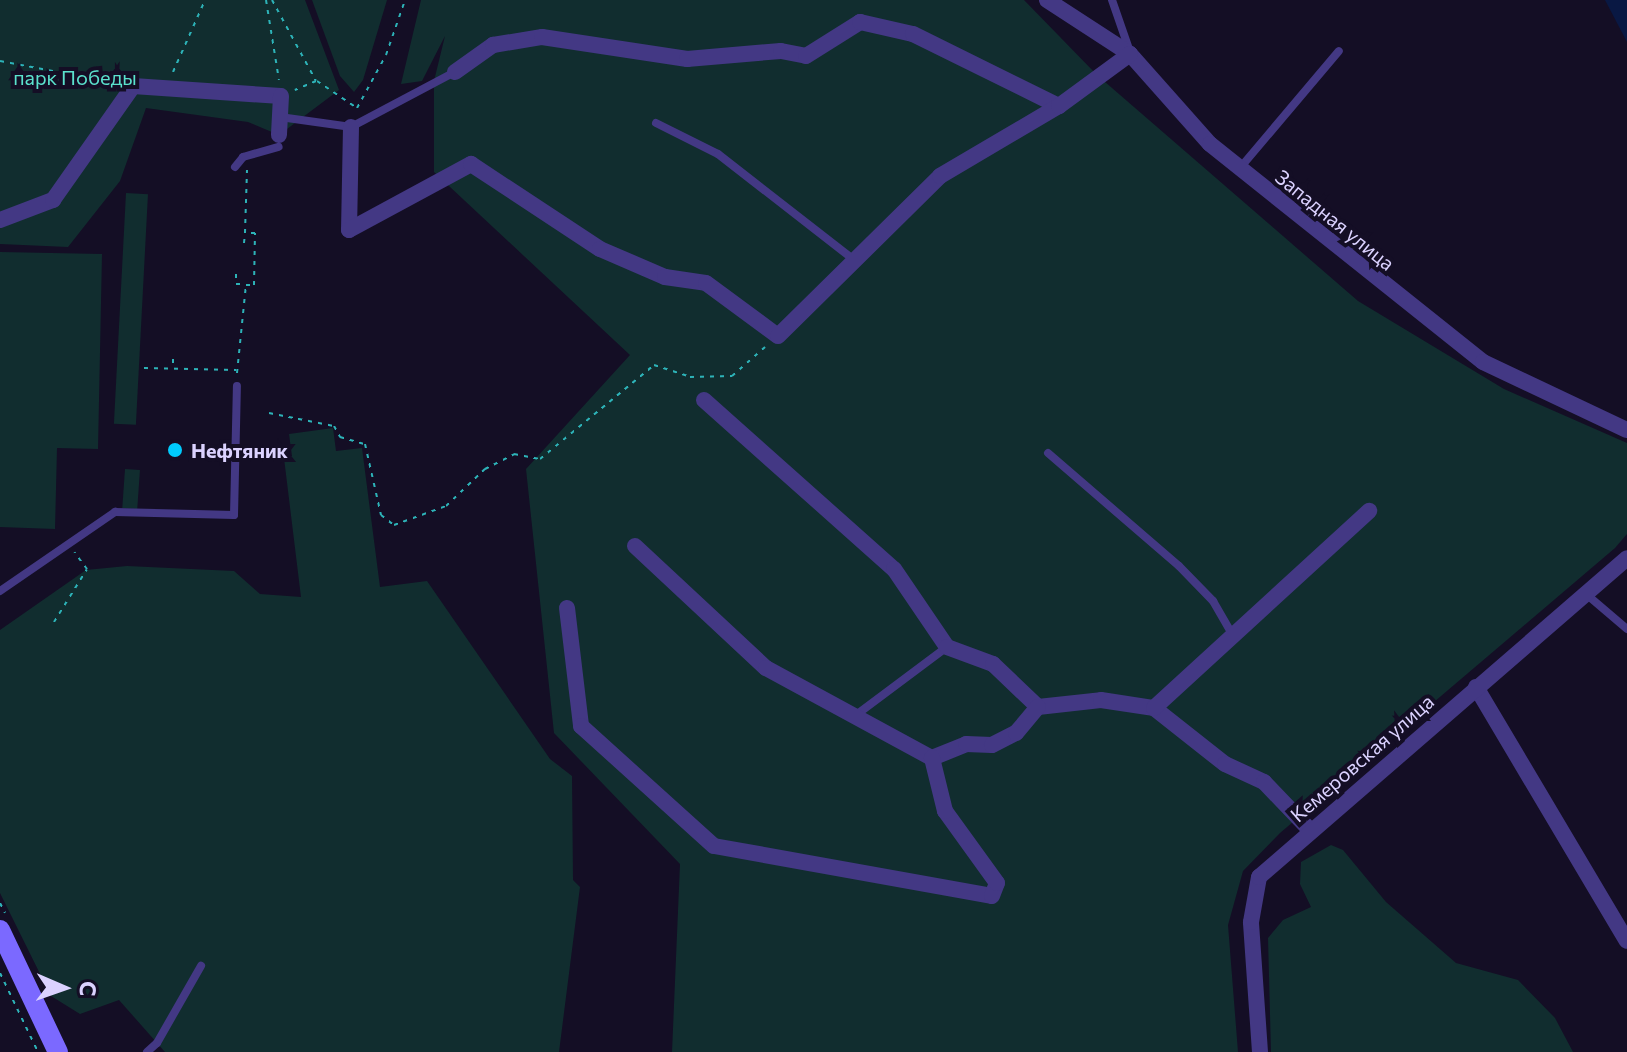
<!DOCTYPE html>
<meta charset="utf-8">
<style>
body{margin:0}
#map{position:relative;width:1627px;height:1052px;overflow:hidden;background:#140e25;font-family:Commissioner,sans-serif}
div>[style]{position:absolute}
.green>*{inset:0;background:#112d2f;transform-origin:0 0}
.water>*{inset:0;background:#091843}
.path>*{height:2px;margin-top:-1px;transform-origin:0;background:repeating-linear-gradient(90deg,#2db3b8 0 4px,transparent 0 10px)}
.lane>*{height:8px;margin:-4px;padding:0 4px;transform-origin:4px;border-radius:4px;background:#433884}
.street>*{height:16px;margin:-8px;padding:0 8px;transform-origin:8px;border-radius:8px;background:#433884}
.secondary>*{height:20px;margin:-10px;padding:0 10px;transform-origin:10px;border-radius:10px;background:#7b69ff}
.dots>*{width:22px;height:22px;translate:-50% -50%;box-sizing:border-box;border:4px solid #140e25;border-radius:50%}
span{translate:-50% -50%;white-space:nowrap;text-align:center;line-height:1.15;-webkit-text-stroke:8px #140e25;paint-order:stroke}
.park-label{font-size:20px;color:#5be2cd}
.street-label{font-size:20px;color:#dbd2ff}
.poi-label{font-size:20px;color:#dbd2ff;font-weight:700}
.left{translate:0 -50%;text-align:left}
.north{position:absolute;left:24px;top:948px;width:80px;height:80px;-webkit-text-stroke:6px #140e25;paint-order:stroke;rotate:92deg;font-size:22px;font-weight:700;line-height:32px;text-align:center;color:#dbd2ff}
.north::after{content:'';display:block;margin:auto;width:28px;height:36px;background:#dbd2ff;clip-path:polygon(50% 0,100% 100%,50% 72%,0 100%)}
</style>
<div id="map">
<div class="green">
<div style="clip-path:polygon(0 0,305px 0,339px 90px,279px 135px,248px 122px,146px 108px,120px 181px,68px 247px,0 244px)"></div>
<div style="clip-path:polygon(312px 0,387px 0,363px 80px,354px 92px,340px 76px)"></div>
<div style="clip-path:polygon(421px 0,1024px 0,1097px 75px,1358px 301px,1504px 389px,1627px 443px,1627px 534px,1615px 548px,1280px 833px,1243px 871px,1228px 925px,1238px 1052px,672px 1052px,680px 864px,554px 733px,526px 469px,630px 355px,434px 172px,434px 81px,445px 36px,422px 81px,401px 84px)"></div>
<div style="left:126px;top:193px;width:22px;height:231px;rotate:3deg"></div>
<div style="clip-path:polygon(0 252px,102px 254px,98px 449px,57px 448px,55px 529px,0 527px)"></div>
<div style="clip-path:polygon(333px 428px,336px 451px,362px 448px,380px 587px,427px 581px,550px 759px,572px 776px,573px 880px,580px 887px,559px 1052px,165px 1052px,119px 1000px,80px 1014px,51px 996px,0 893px,0 630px,86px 570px,127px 566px,234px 571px,260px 594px,301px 597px,284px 458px,292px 456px,289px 434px)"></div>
<div style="left:125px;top:469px;width:15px;height:39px;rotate:4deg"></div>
<div style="clip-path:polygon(1331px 845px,1343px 850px,1386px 902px,1456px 963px,1518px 980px,1555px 1018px,1573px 1052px,1271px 1052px,1268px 938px,1283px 920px,1311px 907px,1300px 884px,1301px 862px)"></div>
</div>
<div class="water">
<div style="clip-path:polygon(1605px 0,1627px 0,1627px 42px)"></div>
</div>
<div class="path">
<div style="left:266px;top:0;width:81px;rotate:80.8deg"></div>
<div style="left:272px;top:0;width:92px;rotate:61.5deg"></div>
<div style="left:316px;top:81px;width:23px;rotate:157deg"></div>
<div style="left:0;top:61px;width:118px;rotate:10.7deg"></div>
<div style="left:173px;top:72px;width:79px;rotate:-66deg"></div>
<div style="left:317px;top:81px;width:48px;rotate:34deg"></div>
<div style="left:357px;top:108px;width:60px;rotate:-61.3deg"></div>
<div style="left:386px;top:55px;width:58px;rotate:-70.9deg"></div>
<div style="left:244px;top:243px;width:9px;rotate:-84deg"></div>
<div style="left:236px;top:274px;width:10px;rotate:90deg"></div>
<div style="left:236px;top:284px;width:9px"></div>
<div style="left:173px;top:359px;width:9px;rotate:90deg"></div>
<div style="left:144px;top:368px;width:92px;rotate:1.2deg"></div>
<div style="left:237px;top:373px;width:88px;rotate:-84.2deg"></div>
<div style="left:246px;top:285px;width:8px"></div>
<div style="left:254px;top:285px;width:52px;rotate:-88.9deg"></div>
<div style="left:255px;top:233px;width:10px;rotate:180deg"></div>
<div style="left:245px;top:233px;width:63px;rotate:-88.2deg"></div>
<div style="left:269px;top:413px;width:66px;rotate:11.3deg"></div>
<div style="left:334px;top:426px;width:13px;rotate:61deg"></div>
<div style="left:340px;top:437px;width:26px;rotate:16deg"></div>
<div style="left:365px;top:444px;width:73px;rotate:77.3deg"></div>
<div style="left:381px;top:515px;width:16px;rotate:38deg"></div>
<div style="left:394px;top:525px;width:55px;rotate:-20.1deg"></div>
<div style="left:446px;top:506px;width:54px;rotate:-43.5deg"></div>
<div style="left:485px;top:469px;width:33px;rotate:-27deg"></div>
<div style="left:514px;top:454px;width:26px;rotate:11deg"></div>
<div style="left:540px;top:459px;width:148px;rotate:-39.5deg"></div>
<div style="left:654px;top:365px;width:38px;rotate:18deg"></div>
<div style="left:690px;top:377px;width:42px;rotate:-1.4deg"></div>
<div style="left:732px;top:376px;width:44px;rotate:-41.3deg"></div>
<div style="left:245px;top:449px;width:23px;rotate:2deg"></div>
<div style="left:54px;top:622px;width:62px;rotate:-58.1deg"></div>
<div style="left:87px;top:569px;width:21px;rotate:-127deg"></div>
<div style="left:0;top:903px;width:11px;rotate:63deg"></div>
<div style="left:0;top:973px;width:88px;rotate:64.3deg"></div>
</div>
<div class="lane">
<div style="left:1112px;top:0;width:52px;rotate:70.9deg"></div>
<div style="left:280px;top:117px;width:72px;rotate:8deg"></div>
<div style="left:351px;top:127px;width:118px;rotate:-27.9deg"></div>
<div style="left:656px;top:123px;width:69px;rotate:26.6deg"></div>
<div style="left:718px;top:154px;width:172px;rotate:37.9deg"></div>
<div style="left:235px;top:167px;width:13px;rotate:-51deg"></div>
<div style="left:243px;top:157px;width:37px;rotate:-16deg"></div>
<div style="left:1240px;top:168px;width:153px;rotate:-49.8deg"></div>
<div style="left:1048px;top:453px;width:173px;rotate:40.8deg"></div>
<div style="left:1179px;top:566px;width:49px;rotate:45.8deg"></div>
<div style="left:1213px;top:601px;width:39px;rotate:60deg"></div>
<div style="left:0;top:591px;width:140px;rotate:-34.5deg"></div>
<div style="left:115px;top:512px;width:119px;rotate:1.4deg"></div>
<div style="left:234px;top:515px;width:129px;rotate:-88.7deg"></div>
<div style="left:1586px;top:594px;width:54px;rotate:40.5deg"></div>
<div style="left:856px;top:715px;width:114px;rotate:-36.8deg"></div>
<div style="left:147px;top:1052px;width:13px;rotate:-42deg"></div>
<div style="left:157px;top:1043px;width:89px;rotate:-60.3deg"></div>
</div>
<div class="street">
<div style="left:1047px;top:0;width:99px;rotate:33deg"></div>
<div style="left:1130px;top:54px;width:120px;rotate:48.4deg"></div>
<div style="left:1210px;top:144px;width:349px;rotate:38.6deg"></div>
<div style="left:1483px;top:362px;width:159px;rotate:25.3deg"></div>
<div style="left:455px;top:72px;width:47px;rotate:-35.4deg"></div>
<div style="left:493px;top:45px;width:50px;rotate:-9.3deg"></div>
<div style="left:542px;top:37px;width:147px;rotate:8.6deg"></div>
<div style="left:687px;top:59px;width:94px;rotate:-4.9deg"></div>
<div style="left:781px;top:51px;width:25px;rotate:11deg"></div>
<div style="left:806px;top:56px;width:64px;rotate:-32.2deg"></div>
<div style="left:860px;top:22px;width:54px;rotate:12.8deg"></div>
<div style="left:913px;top:34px;width:163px;rotate:26.3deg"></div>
<div style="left:351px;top:127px;width:103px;rotate:91.1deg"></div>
<div style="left:349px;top:230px;width:139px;rotate:-28.4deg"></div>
<div style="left:471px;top:164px;width:154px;rotate:33.4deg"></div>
<div style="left:600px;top:249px;width:71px;rotate:23.3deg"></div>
<div style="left:665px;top:277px;width:41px;rotate:8.3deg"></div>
<div style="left:706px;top:283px;width:89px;rotate:36.4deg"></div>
<div style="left:778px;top:336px;width:228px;rotate:-44.6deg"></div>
<div style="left:940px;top:176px;width:138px;rotate:-30.5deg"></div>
<div style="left:1059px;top:106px;width:88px;rotate:-36.2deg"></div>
<div style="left:0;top:220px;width:57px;rotate:-20.7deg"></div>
<div style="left:53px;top:200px;width:139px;rotate:-54.9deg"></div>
<div style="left:133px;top:86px;width:148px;rotate:3.9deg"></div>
<div style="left:281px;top:96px;width:39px;rotate:93deg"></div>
<div style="left:704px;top:400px;width:254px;rotate:41.7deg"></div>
<div style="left:894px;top:569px;width:94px;rotate:55.8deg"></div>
<div style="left:947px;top:647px;width:49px;rotate:20.3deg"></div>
<div style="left:993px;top:664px;width:62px;rotate:43.7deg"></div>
<div style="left:1038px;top:707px;width:63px;rotate:-6.3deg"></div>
<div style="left:1101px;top:700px;width:54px;rotate:8.6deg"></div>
<div style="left:1154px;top:708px;width:90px;rotate:38.3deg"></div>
<div style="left:1225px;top:764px;width:43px;rotate:24.8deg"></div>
<div style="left:1264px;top:782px;width:65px;rotate:46.2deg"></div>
<div style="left:635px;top:546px;width:179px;rotate:43deg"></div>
<div style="left:766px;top:668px;width:189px;rotate:28.5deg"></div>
<div style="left:932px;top:758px;width:37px;rotate:-22deg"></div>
<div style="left:966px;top:744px;width:26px;rotate:2deg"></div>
<div style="left:992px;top:745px;width:27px;rotate:-27deg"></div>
<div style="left:1016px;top:733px;width:34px;rotate:-50deg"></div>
<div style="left:567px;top:608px;width:119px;rotate:83.2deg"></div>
<div style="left:581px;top:726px;width:179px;rotate:42.1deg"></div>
<div style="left:714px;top:846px;width:282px;rotate:10.2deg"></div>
<div style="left:992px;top:896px;width:14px;rotate:-69deg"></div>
<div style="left:997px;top:883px;width:89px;rotate:-125.8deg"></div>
<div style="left:945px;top:811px;width:55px;rotate:-103.8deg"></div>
<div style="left:1476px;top:687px;width:295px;rotate:59.3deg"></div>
<div style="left:1154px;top:708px;width:292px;rotate:-42.5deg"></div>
<div style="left:1260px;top:1052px;width:130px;rotate:-94deg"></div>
<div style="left:1251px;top:922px;width:46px;rotate:-79.9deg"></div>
<div style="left:1259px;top:877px;width:487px;rotate:-40.9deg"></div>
</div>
<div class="secondary">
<div style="left:0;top:930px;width:135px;rotate:64.6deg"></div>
</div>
<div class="dots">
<div style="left:175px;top:450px;background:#00cbfd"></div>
</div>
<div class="park-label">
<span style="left:75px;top:77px">парк Победы</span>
</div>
<div class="street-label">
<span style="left:1335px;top:220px;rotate:39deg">Западная улица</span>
<span style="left:1362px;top:758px;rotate:-41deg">Кемеровская улица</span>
</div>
<div class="poi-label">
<span class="left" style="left:191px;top:450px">Нефтяник</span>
</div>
<div class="north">С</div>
</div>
